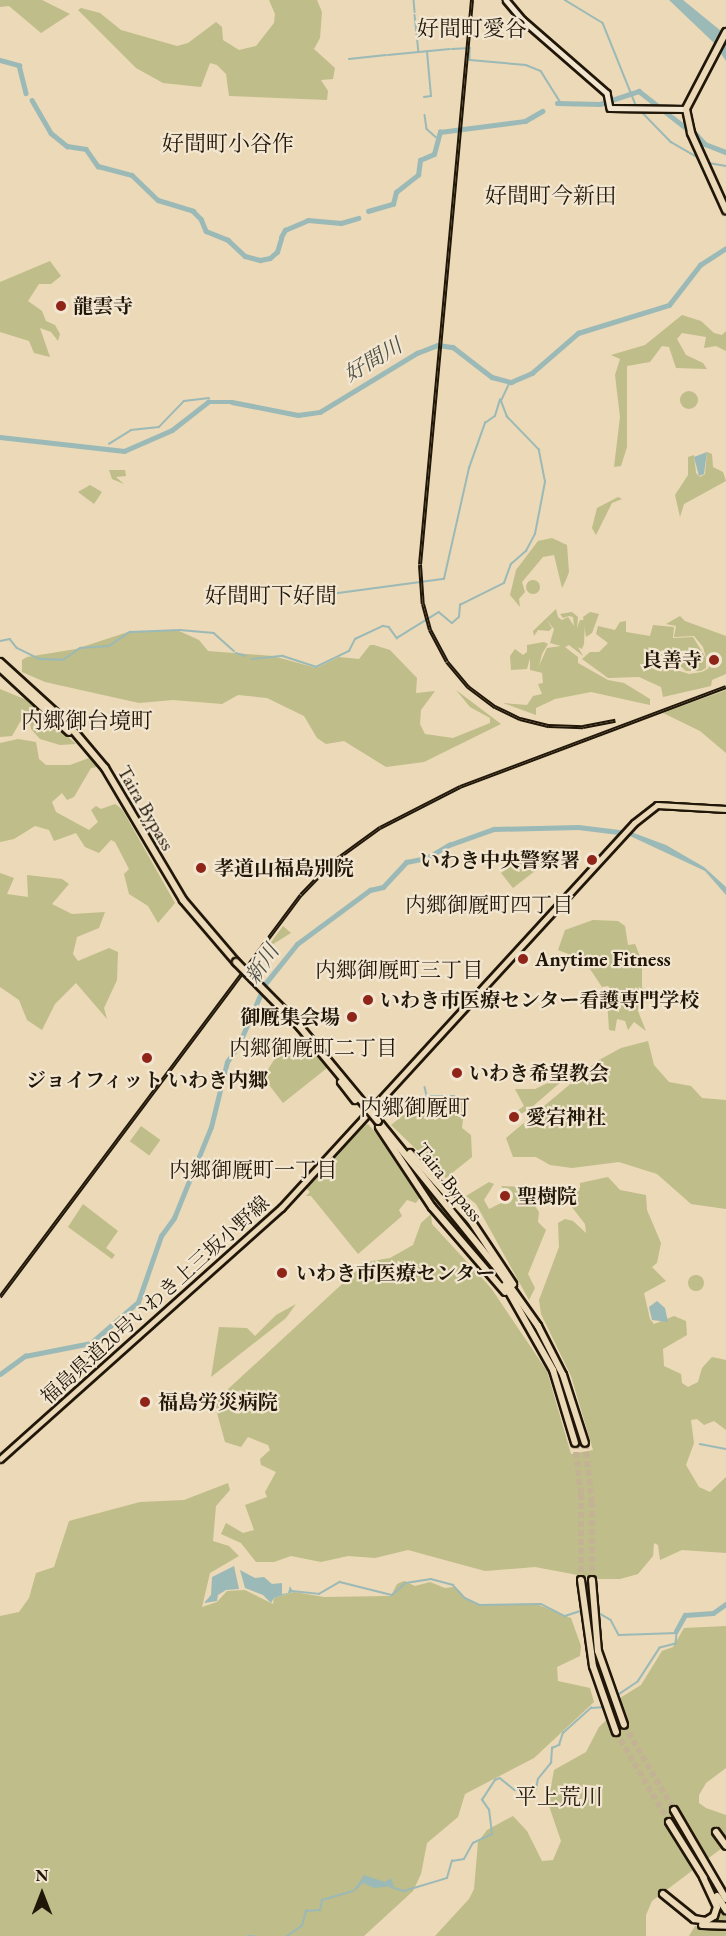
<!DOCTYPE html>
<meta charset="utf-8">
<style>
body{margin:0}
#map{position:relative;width:726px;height:1936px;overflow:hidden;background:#ebd9b7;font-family:"EB Garamond","Noto Serif JP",serif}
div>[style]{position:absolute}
.green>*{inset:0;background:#bfbd89;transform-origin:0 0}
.round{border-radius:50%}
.water>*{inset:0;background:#9bb9b6}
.stream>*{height:1.5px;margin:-0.75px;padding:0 0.75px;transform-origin:0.75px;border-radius:0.75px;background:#9bb9b6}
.river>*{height:4.5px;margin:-2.25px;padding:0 2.25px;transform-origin:2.25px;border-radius:2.25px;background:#9bb9b6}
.trunk-tunnel>*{height:6px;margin-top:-3px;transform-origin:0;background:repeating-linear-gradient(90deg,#c3b294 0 6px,transparent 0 9px)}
.roads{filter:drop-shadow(2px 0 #211709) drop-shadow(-2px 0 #211709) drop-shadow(0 2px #211709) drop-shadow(0 -2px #211709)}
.secondary>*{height:4.5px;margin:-2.25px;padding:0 2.25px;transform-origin:2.25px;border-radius:2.25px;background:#f2e6d0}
.primary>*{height:5px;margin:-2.5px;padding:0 2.5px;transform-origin:2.5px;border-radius:2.5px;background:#ebd9b7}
.trunk>*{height:6px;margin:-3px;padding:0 3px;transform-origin:3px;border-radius:3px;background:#ebd9b7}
.rail>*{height:4px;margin-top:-2px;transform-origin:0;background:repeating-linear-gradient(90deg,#f2e6d0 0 4.5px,#211709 0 9px);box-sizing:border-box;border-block:2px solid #211709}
.bridges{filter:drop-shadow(2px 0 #211709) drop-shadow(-2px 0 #211709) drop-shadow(0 2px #211709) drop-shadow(0 -2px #211709)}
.trunk-bridge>*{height:6px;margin:-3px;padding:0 3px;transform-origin:3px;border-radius:3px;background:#ebd9b7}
.dots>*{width:16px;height:16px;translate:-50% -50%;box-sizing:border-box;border:3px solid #f2e6d0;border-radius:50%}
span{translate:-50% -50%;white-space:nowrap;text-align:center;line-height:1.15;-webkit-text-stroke:4.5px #f2e6d0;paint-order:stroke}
.poi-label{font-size:20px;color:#211709;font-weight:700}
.left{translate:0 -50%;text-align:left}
.right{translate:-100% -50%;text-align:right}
.street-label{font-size:20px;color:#211709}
.water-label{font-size:21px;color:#4c5046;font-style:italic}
.neighbourhood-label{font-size:21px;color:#211709}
.quarter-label{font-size:22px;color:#211709}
.north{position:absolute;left:12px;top:1864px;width:60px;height:60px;-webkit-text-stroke:4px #f2e6d0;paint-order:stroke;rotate:0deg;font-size:16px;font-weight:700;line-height:24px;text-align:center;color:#211709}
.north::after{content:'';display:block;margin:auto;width:21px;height:27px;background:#211709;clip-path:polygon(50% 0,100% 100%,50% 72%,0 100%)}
</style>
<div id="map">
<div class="green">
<div style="clip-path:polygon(0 0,42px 0,70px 14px,41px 33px,9px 6px,0 7px)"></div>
<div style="clip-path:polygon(269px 0,317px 0,322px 12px,320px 38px,314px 49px,335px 68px,333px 79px,321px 80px,328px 91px,327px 100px,229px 96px,226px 74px,217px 65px,210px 63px,201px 87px,163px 83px,136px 68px,78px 10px,81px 8px,100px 13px,121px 30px,177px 46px,188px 43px,216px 22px,222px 27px,223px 40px,239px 50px,256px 46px,274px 23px,275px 14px)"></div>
<div style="clip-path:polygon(50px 261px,61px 276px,51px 284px,39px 284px,28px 301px,42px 311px,46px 321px,55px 325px,60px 334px,58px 341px,51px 332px,40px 328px,50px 357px,34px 353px,29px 341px,0 332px,0 282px)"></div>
<div style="clip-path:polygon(682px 315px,701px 321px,714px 333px,722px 335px,726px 331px,726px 351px,716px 346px,704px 348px,706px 337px,682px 333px,677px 339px,686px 355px,703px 363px,707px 369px,676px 368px,669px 347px,662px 346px,650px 362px,627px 366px,627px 447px,621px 466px,614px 467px,620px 417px,615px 375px,620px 359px,611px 355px,645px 345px)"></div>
<div class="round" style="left:680px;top:391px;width:18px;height:18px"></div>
<div style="clip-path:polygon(707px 452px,712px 454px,713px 467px,723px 472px,726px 481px,684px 504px,680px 517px,675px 495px,688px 475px,688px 457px,694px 455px,696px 473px,700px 477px,705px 474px)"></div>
<div style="clip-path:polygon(109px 470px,125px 470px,126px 476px,116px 477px,124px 484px,112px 479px)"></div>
<div style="clip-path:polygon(90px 485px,102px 492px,94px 504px,78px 492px)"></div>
<div style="clip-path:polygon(618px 497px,622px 499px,612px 503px,596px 535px,592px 528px,597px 508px)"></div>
<div style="clip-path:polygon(552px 538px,567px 545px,569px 572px,566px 580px,562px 588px,554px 555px,543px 557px,522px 582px,525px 592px,519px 599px,520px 607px,510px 595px,516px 570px,538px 541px)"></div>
<div class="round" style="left:526px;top:580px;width:14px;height:14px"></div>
<div style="clip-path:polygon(556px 609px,558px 617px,562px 620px,568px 617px,574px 626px,573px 617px,569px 616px,563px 618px,560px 614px,572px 612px,578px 617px,577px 628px,580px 620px,585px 620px,584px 644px,582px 649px,578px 647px,583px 656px,569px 645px,565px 647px,578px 657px,578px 663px,608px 680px,624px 683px,650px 699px,650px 705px,591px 692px,555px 699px,536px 708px,536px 715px,503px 703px,527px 705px,533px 696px,542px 694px,538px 684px,543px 683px,542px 673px,547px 674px,530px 670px,530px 658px,527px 669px,511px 670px,510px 656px,515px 649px,523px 655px,527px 652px,527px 645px,544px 642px,548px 644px,542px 654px,539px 666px,547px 648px,561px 646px,550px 643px,554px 629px,546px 619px,552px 628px,549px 631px,538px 630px,534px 636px,533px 631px)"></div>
<div style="clip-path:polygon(590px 612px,599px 614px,592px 633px,586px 637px,583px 617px)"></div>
<div style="clip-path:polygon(680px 616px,685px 621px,726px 636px,726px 674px,712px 680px,711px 686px,663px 697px,661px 687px,639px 677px,608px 678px,582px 659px,590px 652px,599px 652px,608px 643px,596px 634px,598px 626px,615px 630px,620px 622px,626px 621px,626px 632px,650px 636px,653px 625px,674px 627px,673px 638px,693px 637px,706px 658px,706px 668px,701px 671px,686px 671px,669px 656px,652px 655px,647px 666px,658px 671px,670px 668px,689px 674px,702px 672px,709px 668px,703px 647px,694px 636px,674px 637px,676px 626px,666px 624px)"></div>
<div style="clip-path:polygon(177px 630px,199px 640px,208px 651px,273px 656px,316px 668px,339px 657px,359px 659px,370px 645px,374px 645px,390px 650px,417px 678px,416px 693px,435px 691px,421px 710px,420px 724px,425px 734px,453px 738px,490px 723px,490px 718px,470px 707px,456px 690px,501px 724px,424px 762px,386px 767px,344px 741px,326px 744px,317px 738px,304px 716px,267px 698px,238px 695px,222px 704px,173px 700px,139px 703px,45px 682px,22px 672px,22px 660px,27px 657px,76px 649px,128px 632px)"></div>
<div style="clip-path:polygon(0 689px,29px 701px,76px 744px,60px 745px,40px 739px,31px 729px,29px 716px,20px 722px,12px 736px,0 737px)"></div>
<div style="clip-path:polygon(726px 690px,726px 753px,700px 731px,663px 713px)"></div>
<div style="clip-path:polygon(18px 739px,36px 742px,39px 759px,46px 765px,70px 765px,89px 758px,97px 767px,91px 768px,74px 797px,67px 800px,62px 793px,52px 802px,56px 812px,89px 830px,98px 822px,91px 810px,96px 806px,101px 809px,115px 804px,122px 809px,175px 903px,158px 923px,148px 906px,129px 894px,124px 874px,129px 869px,115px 842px,111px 840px,99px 853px,85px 847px,76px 833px,54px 841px,49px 830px,35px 826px,14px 839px,0 842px,0 743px)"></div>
<div style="clip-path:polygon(530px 860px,544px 864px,513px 888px,501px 873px,519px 861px)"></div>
<div style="clip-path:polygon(0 873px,14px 878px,7px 894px,28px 897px,27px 875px,62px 879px,69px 884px,52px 904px,72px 914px,105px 912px,99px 928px,77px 937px,73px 954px,78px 961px,109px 948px,118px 952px,117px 980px,104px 1008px,107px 1019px,76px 983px,55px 1004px,42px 1030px,27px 1020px,19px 1000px,0 987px)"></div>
<div style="clip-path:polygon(593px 920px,618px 921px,625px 926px,628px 945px,635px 944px,642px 961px,642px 987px,647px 1002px,639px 1005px,638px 1011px,646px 1031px,634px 1022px,628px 1030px,625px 1021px,617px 1019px,615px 1031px,609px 1030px,607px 999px,613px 992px,608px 986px,602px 987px,584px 960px,558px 950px,565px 930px)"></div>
<div style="clip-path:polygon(283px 926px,291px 933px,270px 946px,269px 945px)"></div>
<div style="clip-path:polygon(300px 1036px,327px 1068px,283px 1103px,263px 1077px,276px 1057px)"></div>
<div style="clip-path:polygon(648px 1041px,654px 1065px,669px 1082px,691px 1086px,702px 1098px,726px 1100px,726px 1209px,691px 1204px,657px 1174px,619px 1162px,572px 1168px,550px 1165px,536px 1157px,513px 1157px,506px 1138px,599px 1060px,621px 1048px)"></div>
<div style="clip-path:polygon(566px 1066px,577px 1068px,532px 1107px,521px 1114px,517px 1111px,524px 1106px,515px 1089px,535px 1089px,550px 1082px,549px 1072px)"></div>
<div style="clip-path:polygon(427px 1096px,460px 1097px,465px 1101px,462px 1128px,471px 1135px,472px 1157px,446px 1178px,391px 1125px)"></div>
<div style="clip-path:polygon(368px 1124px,401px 1162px,420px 1197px,416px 1203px,407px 1200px,399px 1210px,402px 1216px,358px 1254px,311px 1196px,306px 1196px,310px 1192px,305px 1187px,318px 1172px,323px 1179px,331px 1176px,328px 1163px,362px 1126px)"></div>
<div style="left:141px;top:1126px;width:24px;height:19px;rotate:36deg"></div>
<div style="clip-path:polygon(608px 1177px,620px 1190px,646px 1195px,647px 1210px,661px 1243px,657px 1263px,652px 1267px,666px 1281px,644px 1293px,650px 1319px,654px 1324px,674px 1316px,686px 1321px,687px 1335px,663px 1349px,664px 1366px,681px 1374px,682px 1383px,688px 1387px,698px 1382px,702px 1368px,712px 1357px,726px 1360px,726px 1430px,714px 1421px,704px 1425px,697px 1419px,691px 1420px,694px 1443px,686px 1465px,699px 1487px,710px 1492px,726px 1477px,726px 1553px,682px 1550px,660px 1560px,658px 1545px,654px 1543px,653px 1556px,638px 1574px,620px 1579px,599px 1579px,535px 1567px,485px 1571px,408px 1550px,375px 1558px,348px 1556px,321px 1562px,291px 1556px,274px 1562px,256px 1562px,241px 1543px,221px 1534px,226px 1523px,243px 1533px,254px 1530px,245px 1505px,267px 1497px,265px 1492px,276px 1472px,261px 1465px,260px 1459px,270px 1450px,268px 1445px,248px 1437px,241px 1447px,225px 1442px,214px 1402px,366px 1262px,390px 1258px,413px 1245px,421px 1223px,431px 1214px,432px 1224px,491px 1288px,547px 1371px,571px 1454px,593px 1450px,571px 1376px,541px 1314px,539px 1300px,559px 1247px,558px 1223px,565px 1219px,573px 1221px,586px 1233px,585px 1224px,571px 1206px,569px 1194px,580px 1188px,580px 1183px)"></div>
<div style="clip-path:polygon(489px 1182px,494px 1184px,484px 1200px,489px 1209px,511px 1198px,501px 1186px,522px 1187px,525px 1201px,535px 1206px,539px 1212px,538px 1222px,546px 1230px,528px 1274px,535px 1288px,529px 1300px,476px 1204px,466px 1196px)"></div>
<div style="clip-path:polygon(83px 1204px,118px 1231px,106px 1248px,115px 1255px,112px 1259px,68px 1227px)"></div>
<div class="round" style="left:688px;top:1275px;width:16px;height:16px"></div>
<div style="clip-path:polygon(296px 1304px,286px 1318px,211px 1377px,219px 1327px,247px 1328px,255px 1336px,276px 1315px)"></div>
<div style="clip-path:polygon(228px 1483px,230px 1490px,216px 1506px,213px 1541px,229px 1546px,239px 1556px,210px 1573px,202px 1607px,217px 1602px,227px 1591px,245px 1590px,273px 1604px,274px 1598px,294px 1592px,324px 1597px,391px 1596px,397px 1584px,404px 1581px,415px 1586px,430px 1582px,445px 1588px,454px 1587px,465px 1599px,479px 1605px,539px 1605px,571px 1618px,581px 1646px,580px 1656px,557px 1667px,558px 1681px,590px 1688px,594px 1702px,534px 1758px,465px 1794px,458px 1817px,427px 1843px,421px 1874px,413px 1891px,364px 1936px,0 1936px,0 1616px,19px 1612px,29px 1598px,36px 1573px,54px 1567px,69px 1521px,140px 1502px,184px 1500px)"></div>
<div style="clip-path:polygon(726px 1626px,726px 1768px,706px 1783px,699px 1795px,699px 1803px,706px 1808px,726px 1815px,726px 1845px,652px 1901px,646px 1915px,646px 1936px,435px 1936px,469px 1899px,474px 1889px,478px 1842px,487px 1830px,513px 1816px,527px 1831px,542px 1861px,553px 1860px,561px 1841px,548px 1803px,554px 1770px,586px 1752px,599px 1727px,621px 1706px,620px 1698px,641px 1685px,662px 1651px,673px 1647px,684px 1628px)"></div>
<div style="clip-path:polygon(726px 1903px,726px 1936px,689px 1936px,695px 1926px,714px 1927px)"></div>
</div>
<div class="water">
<div style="clip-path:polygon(669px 0,683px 0,721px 31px,726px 40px,726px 61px,713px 42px)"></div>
<div style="clip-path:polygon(707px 452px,704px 474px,699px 476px,694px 457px)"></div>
<div style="clip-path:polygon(631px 832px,666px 845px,704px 867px,726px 887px,726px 895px,705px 871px,628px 835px)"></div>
<div style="clip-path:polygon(657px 1301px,665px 1308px,668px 1322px,652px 1320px,649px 1307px)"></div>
<div style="clip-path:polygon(234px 1566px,239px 1589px,226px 1590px,218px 1595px,217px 1601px,204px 1603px,211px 1595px,212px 1577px)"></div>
<div style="clip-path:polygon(240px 1570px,255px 1578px,264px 1577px,272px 1584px,282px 1583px,282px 1594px,288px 1593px,290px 1586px,293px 1592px,274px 1598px,271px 1603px,263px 1595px,245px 1588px)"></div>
<div style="clip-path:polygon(364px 1875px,385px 1882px,391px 1878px,394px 1886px,374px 1888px,363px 1883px,356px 1890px,354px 1891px,353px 1891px)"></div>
</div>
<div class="stream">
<div style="left:414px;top:0;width:12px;rotate:85deg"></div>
<div style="left:565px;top:0;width:44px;rotate:31.2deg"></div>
<div style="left:603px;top:23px;width:88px;rotate:68.1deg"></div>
<div style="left:415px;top:15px;width:36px;rotate:84deg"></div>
<div style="left:452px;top:49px;width:18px;rotate:-3deg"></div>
<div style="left:470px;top:48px;width:12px;rotate:90deg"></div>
<div style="left:470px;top:60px;width:56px;rotate:5.1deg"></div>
<div style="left:526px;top:65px;width:16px;rotate:22deg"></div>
<div style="left:541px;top:71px;width:36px;rotate:58deg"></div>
<div style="left:388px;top:55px;width:62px;rotate:-5.5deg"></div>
<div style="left:349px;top:59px;width:37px;rotate:-6deg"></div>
<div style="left:424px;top:97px;width:7px;rotate:-8deg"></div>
<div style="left:431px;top:96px;width:44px;rotate:-95.2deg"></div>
<div style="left:639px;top:109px;width:46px;rotate:45.9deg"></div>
<div style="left:671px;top:142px;width:32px;rotate:30deg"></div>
<div style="left:425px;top:115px;width:14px;rotate:82deg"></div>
<div style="left:427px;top:129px;width:12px;rotate:42deg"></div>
<div style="left:709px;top:163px;width:17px;rotate:10deg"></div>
<div style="left:109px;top:444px;width:26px;rotate:-32deg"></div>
<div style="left:131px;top:430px;width:28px;rotate:-6deg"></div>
<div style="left:159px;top:427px;width:36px;rotate:-46deg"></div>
<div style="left:184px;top:401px;width:25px;rotate:-7deg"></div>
<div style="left:331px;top:594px;width:114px;rotate:-7.6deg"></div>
<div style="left:444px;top:579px;width:114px;rotate:-77.3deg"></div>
<div style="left:469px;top:468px;width:48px;rotate:-70.4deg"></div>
<div style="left:485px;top:423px;width:12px;rotate:-35deg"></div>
<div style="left:495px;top:416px;width:17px;rotate:-73deg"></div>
<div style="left:0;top:641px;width:10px;rotate:-11deg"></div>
<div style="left:10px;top:639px;width:11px;rotate:52deg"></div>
<div style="left:17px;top:648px;width:25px;rotate:26deg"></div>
<div style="left:40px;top:659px;width:23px;rotate:2deg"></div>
<div style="left:63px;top:660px;width:21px;rotate:-35deg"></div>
<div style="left:80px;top:648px;width:29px;rotate:-4deg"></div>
<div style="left:109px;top:646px;width:25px;rotate:-34deg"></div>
<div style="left:130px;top:632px;width:50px;rotate:-2.3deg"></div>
<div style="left:180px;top:630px;width:34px;rotate:5deg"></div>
<div style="left:214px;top:633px;width:27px;rotate:42deg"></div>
<div style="left:236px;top:653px;width:10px;rotate:17deg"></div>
<div style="left:252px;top:659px;width:31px;rotate:-6deg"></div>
<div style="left:283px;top:656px;width:35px;rotate:18deg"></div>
<div style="left:316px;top:667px;width:37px;rotate:-26deg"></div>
<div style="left:349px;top:651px;width:13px;rotate:-63deg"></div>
<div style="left:355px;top:639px;width:31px;rotate:-25deg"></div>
<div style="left:383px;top:626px;width:6px;rotate:9deg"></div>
<div style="left:389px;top:627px;width:14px;rotate:54deg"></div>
<div style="left:397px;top:638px;width:49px;rotate:-31.8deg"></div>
<div style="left:439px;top:612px;width:17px;rotate:40deg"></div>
<div style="left:452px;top:623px;width:9px;rotate:-41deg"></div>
<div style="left:459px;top:617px;width:12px;rotate:-85deg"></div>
<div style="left:460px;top:605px;width:49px;rotate:-26.6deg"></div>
<div style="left:504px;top:583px;width:20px;rotate:-70deg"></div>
<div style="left:511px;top:564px;width:20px;rotate:-41deg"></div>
<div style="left:526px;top:551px;width:19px;rotate:-62deg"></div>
<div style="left:535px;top:534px;width:53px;rotate:-79.1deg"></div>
<div style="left:545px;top:482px;width:33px;rotate:-101deg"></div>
<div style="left:539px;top:450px;width:46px;rotate:-134.1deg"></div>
<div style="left:507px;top:417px;width:17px;rotate:-111deg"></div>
<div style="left:501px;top:401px;width:21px;rotate:-65deg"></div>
<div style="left:425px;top:1087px;width:9px;rotate:77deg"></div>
<div style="left:427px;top:1096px;width:27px"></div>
<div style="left:700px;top:1444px;width:26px;rotate:11deg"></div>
<div style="left:292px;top:1591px;width:27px;rotate:6deg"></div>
<div style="left:319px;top:1594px;width:24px;rotate:-30deg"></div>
<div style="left:340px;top:1582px;width:54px;rotate:14deg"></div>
<div style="left:392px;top:1595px;width:18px;rotate:-41deg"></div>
<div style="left:406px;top:1583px;width:25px;rotate:-9deg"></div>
<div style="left:431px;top:1579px;width:23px;rotate:15deg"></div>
<div style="left:453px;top:1585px;width:18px;rotate:47deg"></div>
<div style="left:465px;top:1598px;width:17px;rotate:25deg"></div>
<div style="left:480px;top:1605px;width:61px;rotate:-0.9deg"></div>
<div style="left:541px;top:1604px;width:27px;rotate:27deg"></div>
<div style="left:565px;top:1616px;width:19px;rotate:-18deg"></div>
<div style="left:597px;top:1612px;width:16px;rotate:30deg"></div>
<div style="left:611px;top:1620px;width:17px;rotate:62deg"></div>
<div style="left:619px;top:1635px;width:58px;rotate:-2deg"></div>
<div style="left:677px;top:1633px;width:11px;rotate:95deg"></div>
<div style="left:676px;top:1644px;width:16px;rotate:166deg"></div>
<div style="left:660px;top:1648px;width:40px;rotate:122.9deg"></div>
<div style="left:638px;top:1682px;width:27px;rotate:146deg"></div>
<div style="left:391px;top:1887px;width:14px;rotate:17deg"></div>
<div style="left:404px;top:1891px;width:45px;rotate:-16.8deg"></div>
<div style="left:447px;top:1878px;width:18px;rotate:-74deg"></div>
<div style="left:452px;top:1861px;width:12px;rotate:-9deg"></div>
<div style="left:464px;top:1859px;width:18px;rotate:-61deg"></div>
<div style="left:473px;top:1843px;width:21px;rotate:-25deg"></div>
<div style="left:492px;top:1834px;width:24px;rotate:-97deg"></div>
<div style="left:489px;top:1810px;width:12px;rotate:-125deg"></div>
<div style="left:482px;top:1800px;width:24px;rotate:-57deg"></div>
<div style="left:495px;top:1780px;width:5px;rotate:-22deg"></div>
<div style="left:500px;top:1778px;width:19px;rotate:39deg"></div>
<div style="left:515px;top:1790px;width:21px;rotate:-3deg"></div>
<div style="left:536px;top:1789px;width:10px;rotate:-79deg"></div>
<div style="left:538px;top:1779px;width:21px;rotate:-51deg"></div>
<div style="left:551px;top:1763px;width:15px;rotate:-86deg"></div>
<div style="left:552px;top:1748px;width:8px;rotate:-23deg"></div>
<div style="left:559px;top:1745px;width:13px;rotate:-72deg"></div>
<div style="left:563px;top:1733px;width:38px;rotate:-42deg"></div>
<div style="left:591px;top:1708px;width:15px;rotate:-4deg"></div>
<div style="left:248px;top:1936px;width:6px"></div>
<div style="left:287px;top:1936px;width:18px;rotate:-34deg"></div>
<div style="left:302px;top:1926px;width:16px;rotate:-75deg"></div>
<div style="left:306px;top:1911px;width:14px;rotate:-4deg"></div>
<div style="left:320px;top:1910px;width:10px;rotate:-79deg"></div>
<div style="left:322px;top:1900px;width:32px;rotate:-16deg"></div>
</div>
<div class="river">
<div style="left:0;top:60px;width:20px;rotate:15deg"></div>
<div style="left:19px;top:65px;width:29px;rotate:76deg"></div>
<div style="left:32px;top:100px;width:38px;rotate:60deg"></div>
<div style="left:51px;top:133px;width:21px;rotate:39deg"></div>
<div style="left:67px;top:146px;width:19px;rotate:9deg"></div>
<div style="left:86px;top:149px;width:21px;rotate:55deg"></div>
<div style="left:98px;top:166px;width:35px;rotate:15deg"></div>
<div style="left:132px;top:175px;width:36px;rotate:44deg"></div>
<div style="left:158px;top:200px;width:37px;rotate:17deg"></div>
<div style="left:193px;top:211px;width:11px;rotate:45deg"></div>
<div style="left:201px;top:219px;width:13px;rotate:67deg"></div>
<div style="left:206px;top:231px;width:24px;rotate:22deg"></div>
<div style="left:228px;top:240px;width:23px;rotate:43deg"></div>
<div style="left:245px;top:256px;width:16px;rotate:15deg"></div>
<div style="left:260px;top:260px;width:10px;rotate:-11deg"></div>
<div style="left:270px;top:258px;width:9px;rotate:-41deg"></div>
<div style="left:277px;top:252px;width:14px;rotate:-73deg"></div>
<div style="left:557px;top:103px;width:43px;rotate:1.3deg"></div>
<div style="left:600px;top:104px;width:41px;rotate:-18.4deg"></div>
<div style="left:639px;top:91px;width:60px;rotate:38.2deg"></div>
<div style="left:696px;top:134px;width:13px;rotate:48deg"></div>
<div style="left:705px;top:144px;width:22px;rotate:21deg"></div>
<div style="left:368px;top:211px;width:26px;rotate:-16deg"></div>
<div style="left:393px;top:204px;width:12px;rotate:-76deg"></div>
<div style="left:396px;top:192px;width:28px;rotate:-38deg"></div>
<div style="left:418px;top:175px;width:15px;rotate:-82deg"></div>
<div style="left:420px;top:160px;width:15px;rotate:-23deg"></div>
<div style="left:434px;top:154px;width:23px;rotate:-75deg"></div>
<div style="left:440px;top:132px;width:86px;rotate:-7.4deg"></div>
<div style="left:525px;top:121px;width:20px;rotate:-30deg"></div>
<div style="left:281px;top:237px;width:8px;rotate:-60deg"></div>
<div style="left:285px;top:230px;width:25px;rotate:-23deg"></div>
<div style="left:308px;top:220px;width:33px;rotate:5deg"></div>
<div style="left:341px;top:223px;width:18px;rotate:-16deg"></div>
<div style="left:0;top:437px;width:125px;rotate:6.4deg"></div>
<div style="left:124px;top:451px;width:52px;rotate:-23.6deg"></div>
<div style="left:172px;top:430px;width:46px;rotate:-37.9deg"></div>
<div style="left:208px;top:402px;width:24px"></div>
<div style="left:232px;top:402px;width:67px;rotate:11.1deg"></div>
<div style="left:298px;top:415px;width:22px;rotate:-8deg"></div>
<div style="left:320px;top:412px;width:114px;rotate:-31.3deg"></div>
<div style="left:417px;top:353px;width:22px;rotate:-21deg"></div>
<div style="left:438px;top:345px;width:15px;rotate:8deg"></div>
<div style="left:453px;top:347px;width:49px;rotate:37.6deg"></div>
<div style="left:492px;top:377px;width:20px;rotate:15deg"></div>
<div style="left:511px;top:382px;width:23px;rotate:-23deg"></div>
<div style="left:532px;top:373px;width:61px;rotate:-41deg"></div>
<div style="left:578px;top:333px;width:95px;rotate:-17.1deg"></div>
<div style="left:669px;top:305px;width:51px;rotate:-52.2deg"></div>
<div style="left:700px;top:265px;width:31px;rotate:-33deg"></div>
<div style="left:0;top:1374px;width:31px;rotate:-36deg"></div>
<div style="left:25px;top:1356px;width:67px;rotate:-11.1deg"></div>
<div style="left:91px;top:1343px;width:62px;rotate:-41.1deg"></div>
<div style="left:138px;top:1302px;width:70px;rotate:-70.8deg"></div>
<div style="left:161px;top:1236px;width:22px;rotate:-54deg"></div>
<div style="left:174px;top:1218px;width:98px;rotate:-67.9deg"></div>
<div style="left:211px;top:1127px;width:67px;rotate:-76.2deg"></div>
<div style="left:227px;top:1062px;width:22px;rotate:-56deg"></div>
<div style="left:239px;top:1044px;width:65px;rotate:-66.6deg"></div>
<div style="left:265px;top:984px;width:51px;rotate:-51.3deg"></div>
<div style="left:297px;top:944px;width:91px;rotate:-36.5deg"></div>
<div style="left:370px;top:890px;width:13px;rotate:-13deg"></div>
<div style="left:383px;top:887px;width:34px;rotate:-47deg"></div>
<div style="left:406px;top:862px;width:21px;rotate:-11deg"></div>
<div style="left:427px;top:858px;width:26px;rotate:-31deg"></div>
<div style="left:449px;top:845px;width:48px;rotate:-19.6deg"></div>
<div style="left:494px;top:829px;width:84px;rotate:-1.4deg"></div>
<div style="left:578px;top:827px;width:49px;rotate:7deg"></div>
<div style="left:676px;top:1631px;width:18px;rotate:-61deg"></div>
<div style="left:685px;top:1615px;width:28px;rotate:-4deg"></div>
<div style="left:713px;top:1613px;width:16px;rotate:-35deg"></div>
</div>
<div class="trunk-tunnel">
<div style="left:575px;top:1443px;width:51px;rotate:83.3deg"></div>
<div style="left:581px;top:1494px;width:86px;rotate:90deg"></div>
<div style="left:585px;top:1443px;width:59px;rotate:83.2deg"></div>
<div style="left:592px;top:1502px;width:78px;rotate:90deg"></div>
<div style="left:624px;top:1725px;width:99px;rotate:59.5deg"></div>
<div style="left:616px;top:1732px;width:104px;rotate:59.5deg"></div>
</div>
<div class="roads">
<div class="secondary">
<div style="left:506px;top:0;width:26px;rotate:50deg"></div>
<div style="left:523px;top:20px;width:111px;rotate:41deg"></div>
<div style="left:607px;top:93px;width:15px;rotate:79deg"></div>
<div style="left:610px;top:108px;width:76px;rotate:0.8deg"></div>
</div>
<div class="primary">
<div style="left:0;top:1459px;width:377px;rotate:-41.8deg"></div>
<div style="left:281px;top:1208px;width:522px;rotate:-47.48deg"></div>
<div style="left:634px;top:823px;width:29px;rotate:-38deg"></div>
<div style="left:657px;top:805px;width:69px;rotate:3.3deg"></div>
</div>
<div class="trunk">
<div style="left:726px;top:32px;width:87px;rotate:117.5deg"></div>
<div style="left:686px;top:109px;width:25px;rotate:78deg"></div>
<div style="left:691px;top:133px;width:85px;rotate:65.6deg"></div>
<div style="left:0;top:662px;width:91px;rotate:42.3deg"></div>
<div style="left:67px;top:723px;width:59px;rotate:49.8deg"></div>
<div style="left:105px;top:768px;width:153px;rotate:59.4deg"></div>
<div style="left:183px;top:900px;width:82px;rotate:49.5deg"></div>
<div style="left:0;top:668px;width:94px;rotate:42.8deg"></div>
<div style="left:378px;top:1121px;width:184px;rotate:51deg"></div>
<div style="left:494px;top:1264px;width:76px;rotate:54.6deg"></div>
<div style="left:538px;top:1326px;width:55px;rotate:63deg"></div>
<div style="left:563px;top:1375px;width:71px;rotate:72.1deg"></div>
<div style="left:379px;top:1127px;width:96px;rotate:56.5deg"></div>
<div style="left:432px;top:1207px;width:112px;rotate:49.3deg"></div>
<div style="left:410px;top:1153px;width:91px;rotate:48.1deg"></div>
<div style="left:471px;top:1221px;width:76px;rotate:56.3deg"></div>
<div style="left:505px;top:1285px;width:98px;rotate:60.5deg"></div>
<div style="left:553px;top:1370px;width:76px;rotate:73.2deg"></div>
<div style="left:581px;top:1580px;width:87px;rotate:82.1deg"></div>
<div style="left:593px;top:1666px;width:70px;rotate:70.8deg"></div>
<div style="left:592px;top:1580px;width:71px;rotate:85.2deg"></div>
<div style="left:598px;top:1651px;width:78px;rotate:70.6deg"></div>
<div style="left:674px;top:1810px;width:103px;rotate:59.7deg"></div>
<div style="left:669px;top:1822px;width:66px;rotate:58deg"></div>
<div style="left:716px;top:1832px;width:17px;rotate:54deg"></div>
<div style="left:663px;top:1894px;width:40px;rotate:39deg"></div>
<div style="left:694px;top:1919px;width:12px;rotate:9deg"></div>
<div style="left:706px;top:1921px;width:9px;rotate:-32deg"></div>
<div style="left:714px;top:1916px;width:9px;rotate:-72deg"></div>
<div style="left:717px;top:1907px;width:33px;rotate:-115deg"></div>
<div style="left:717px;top:1896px;width:17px;rotate:57deg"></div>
<div style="left:702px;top:1925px;width:24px;rotate:2deg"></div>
</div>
</div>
<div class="rail">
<div style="left:472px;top:0;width:567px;rotate:95.26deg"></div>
<div style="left:420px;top:565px;width:39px;rotate:86deg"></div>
<div style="left:423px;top:604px;width:27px;rotate:75deg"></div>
<div style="left:430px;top:630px;width:36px;rotate:62deg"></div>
<div style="left:447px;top:662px;width:33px;rotate:50deg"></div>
<div style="left:468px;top:687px;width:34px;rotate:37deg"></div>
<div style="left:495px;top:707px;width:28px;rotate:26deg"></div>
<div style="left:520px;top:719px;width:30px;rotate:14deg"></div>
<div style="left:549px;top:726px;width:34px;rotate:2deg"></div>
<div style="left:583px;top:727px;width:33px;rotate:-11deg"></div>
<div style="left:0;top:1297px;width:502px;rotate:-53.18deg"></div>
<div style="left:301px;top:895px;width:46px;rotate:-45.9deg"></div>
<div style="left:333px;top:862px;width:58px;rotate:-35.9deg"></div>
<div style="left:380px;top:828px;width:90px;rotate:-27.1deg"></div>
<div style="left:460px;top:787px;width:284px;rotate:-20.6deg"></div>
</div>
<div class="bridges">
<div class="trunk-bridge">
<div style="left:236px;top:962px;width:91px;rotate:45.4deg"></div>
<div style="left:300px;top:1027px;width:122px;rotate:50.3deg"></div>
<div style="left:341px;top:1082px;width:23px;rotate:52deg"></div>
</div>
</div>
<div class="dots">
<div style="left:61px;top:306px;background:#8f2418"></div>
<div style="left:714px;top:660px;background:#8f2418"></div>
<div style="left:592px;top:860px;background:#8f2418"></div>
<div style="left:201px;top:868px;background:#8f2418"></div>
<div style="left:523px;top:959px;background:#8f2418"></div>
<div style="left:368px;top:1000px;background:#8f2418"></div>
<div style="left:352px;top:1017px;background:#8f2418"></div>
<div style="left:147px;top:1058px;background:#8f2418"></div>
<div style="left:457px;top:1073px;background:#8f2418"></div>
<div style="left:514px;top:1117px;background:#8f2418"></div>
<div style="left:505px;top:1196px;background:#8f2418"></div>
<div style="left:282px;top:1273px;background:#8f2418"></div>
<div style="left:145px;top:1402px;background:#8f2418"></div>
</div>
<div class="poi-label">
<span class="left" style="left:73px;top:306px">龍雲寺</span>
<span class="right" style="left:702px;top:660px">良善寺</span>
<span class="right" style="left:580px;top:860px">いわき中央警察署</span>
<span class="left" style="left:214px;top:868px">孝道山福島別院</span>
<span class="left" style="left:535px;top:959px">Anytime Fitness</span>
<span class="left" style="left:380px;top:1000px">いわき市医療センター看護専門学校</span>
<span class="right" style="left:340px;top:1017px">御厩集会場</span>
<span class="left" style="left:469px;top:1073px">いわき希望教会</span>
<span style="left:147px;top:1080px">ジョイフィット いわき内郷</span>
<span class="left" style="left:526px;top:1117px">愛宕神社</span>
<span class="left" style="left:517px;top:1196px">聖樹院</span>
<span class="left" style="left:296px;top:1273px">いわき市医療センター</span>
<span class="left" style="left:158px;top:1402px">福島労災病院</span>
</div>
<div class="street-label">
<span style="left:146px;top:808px;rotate:60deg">Taira Bypass</span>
<span style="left:449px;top:1182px;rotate:51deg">Taira Bypass</span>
<span style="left:155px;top:1300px;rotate:-42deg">福島県道20号いわき上三坂小野線</span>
</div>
<div class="water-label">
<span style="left:373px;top:360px;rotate:-31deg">好間川</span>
<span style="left:262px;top:964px;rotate:-56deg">新川</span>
</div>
<div class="neighbourhood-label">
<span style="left:489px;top:905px">内郷御厩町四丁目</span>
<span style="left:399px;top:970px">内郷御厩町三丁目</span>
<span style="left:313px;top:1048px">内郷御厩町二丁目</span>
<span style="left:253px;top:1170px">内郷御厩町一丁目</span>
</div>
<div class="quarter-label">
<span style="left:472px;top:29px">好間町愛谷</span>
<span style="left:228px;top:144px">好間町小谷作</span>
<span style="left:551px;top:196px">好間町今新田</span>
<span style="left:271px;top:596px">好間町下好間</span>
<span style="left:87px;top:721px">内郷御台境町</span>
<span style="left:415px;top:1108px">内郷御厩町</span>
<span style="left:559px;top:1797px">平上荒川</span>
</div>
<div class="north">N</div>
</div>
